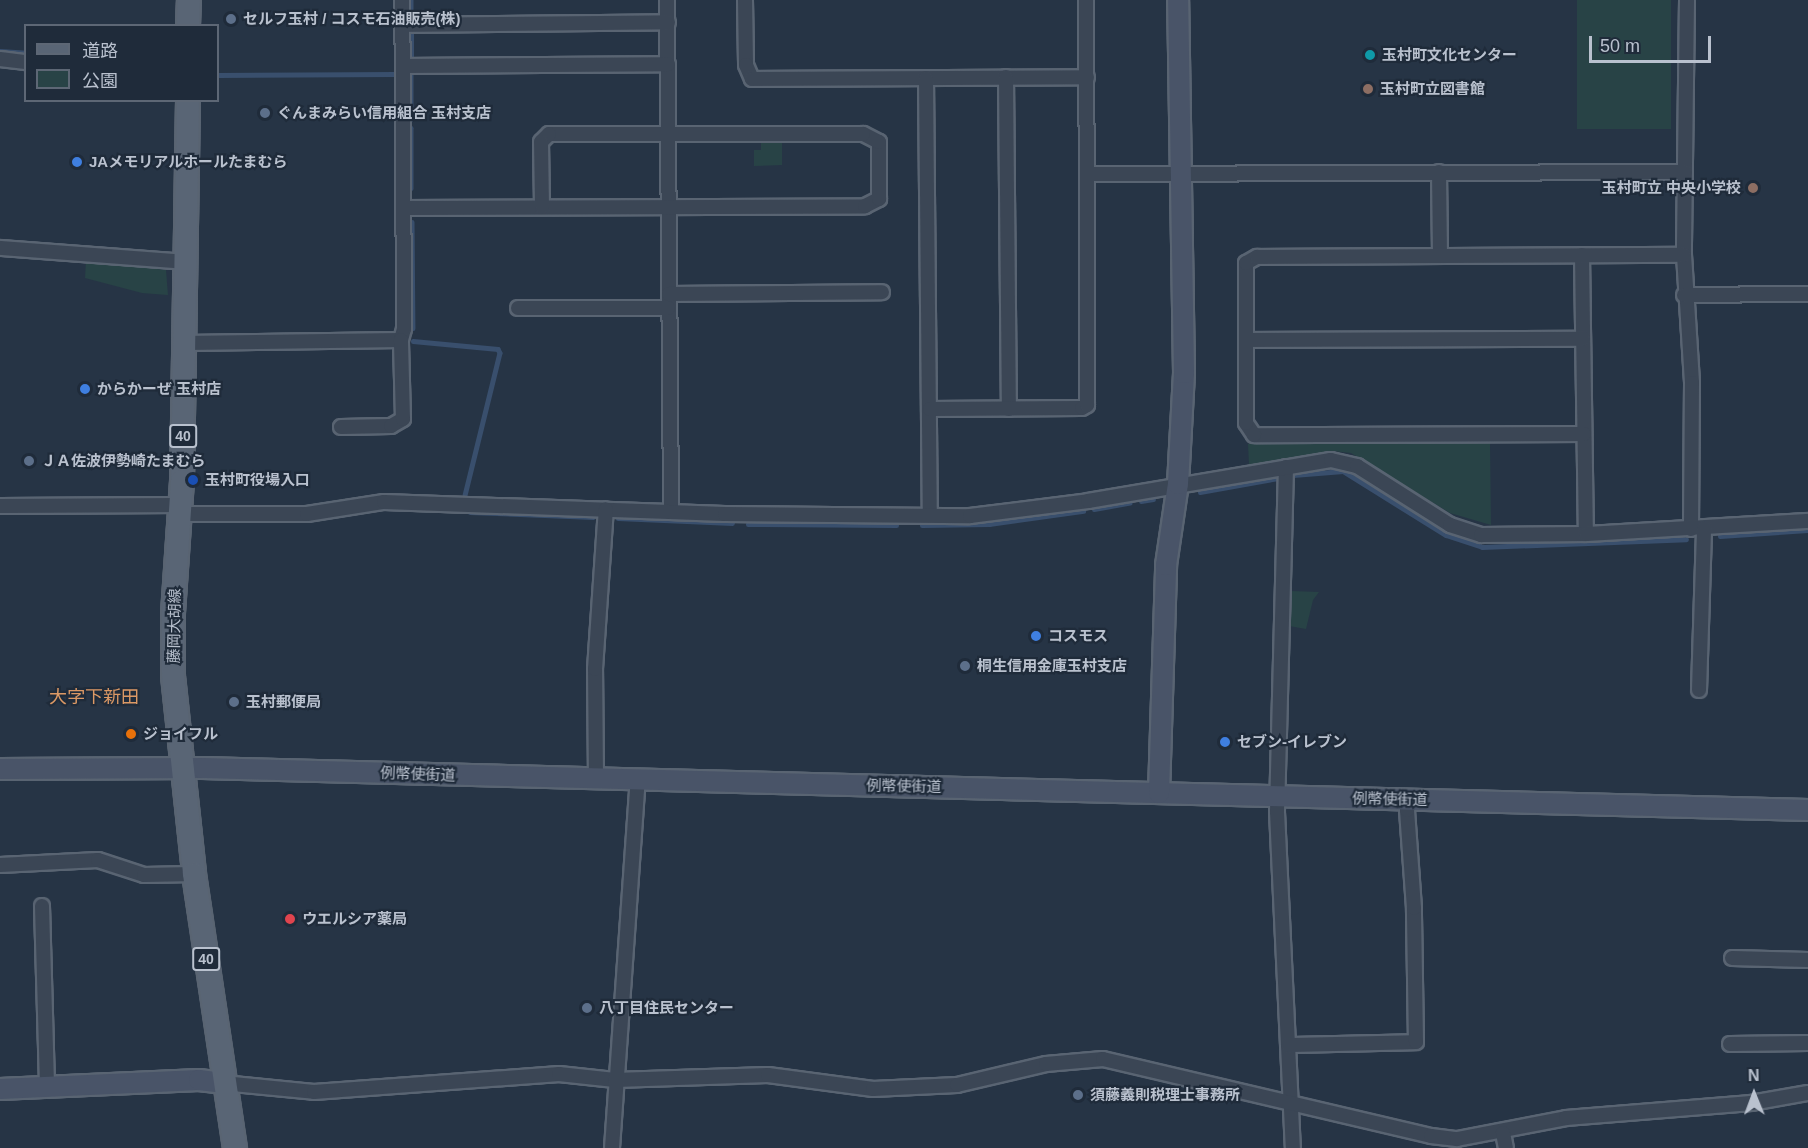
<!DOCTYPE html>
<meta charset="utf-8">
<style>
body{margin:0}
#map{position:relative;width:1808px;height:1148px;overflow:hidden;background:#263445;font-family:Helvetica,"Noto Sans JP",sans-serif}
div>[style]{position:absolute}
.green>*{inset:0;background:#284346;transform-origin:0 0}
.stream>*{height:4.5px;margin:-2.25px;padding:0 2.25px;transform-origin:2.25px;border-radius:2.25px;background:#394f6d}
.roads{filter:drop-shadow(2px 0 #596472) drop-shadow(-2px 0 #596472) drop-shadow(0 2px #596472) drop-shadow(0 -2px #596472)}
.street>*{height:14px;margin:-7px;padding:0 7px;transform-origin:7px;border-radius:7px;background:#3b4655}
.secondary>*{height:20px;margin:-10px;padding:0 10px;transform-origin:10px;border-radius:10px;background:#495468}
.primary>*{height:22px;margin:-11px;padding:0 11px;transform-origin:11px;border-radius:11px;background:#596575}
.dots>*{width:16px;height:16px;translate:-50% -50%;box-sizing:border-box;border:3px solid #1f2b3a;border-radius:50%}
span{translate:-50% -50%;white-space:nowrap;text-align:center;line-height:1.15;-webkit-text-stroke:4.5px #1f2b3a;paint-order:stroke}
.shield-label span{padding:2px 4px;background:#1f2b3a;border:2px solid;border-radius:4px;-webkit-text-stroke-width:0}
.shield-label{font-size:14px;color:#b9c1ce;font-weight:700}
.poi-label{font-size:15px;color:#b9c1ce;font-weight:700}
.left{translate:0 -50%;text-align:left}
.right{translate:-100% -50%;text-align:right}
.street-label{font-size:15px;color:#b9c1ce}
.quarter-label{font-size:18px;color:#dc9965}
.legend{position:absolute;left:24px;top:24px;width:195px;height:78px;box-sizing:border-box;background:#1f2b3a;border:2px solid #5d6775;margin:0;padding:8px 10px;list-style:none;font-size:18px;color:#b9c1ce}
.legend li{display:flex;align-items:center;gap:12px;height:30px}
.legend b{width:30px;border:2px solid #5d6775}
.north{position:absolute;left:1724px;top:1064px;width:60px;height:60px;-webkit-text-stroke:4px #1f2b3a;paint-order:stroke;rotate:359deg;font-size:16px;font-weight:700;line-height:24px;text-align:center;color:#b9c1ce}
.north::after{content:'';display:block;margin:auto;width:21px;height:27px;background:#b9c1ce;clip-path:polygon(50% 0,100% 100%,50% 72%,0 100%)}
.scale{position:absolute;left:1589px;top:36px;width:122px;height:27px;box-sizing:border-box;border:3px solid #b9c1ce;border-top:0;padding-left:8px;font-size:18px;line-height:21px;white-space:nowrap;color:#b9c1ce;-webkit-text-stroke:4px #1f2b3a;paint-order:stroke}
</style>
<div id="map">
<div class="green">
<div style="left:1577px;top:0;width:94px;height:129px"></div>
<div style="clip-path:polygon(761px 142px,782px 142px,782px 165px,754px 166px,754px 150px,761px 150px)"></div>
<div style="clip-path:polygon(86px 261px,166px 270px,168px 295px,142px 293px,85px 278px)"></div>
<div style="clip-path:polygon(1490px 442px,1491px 525px,1450px 513px,1351px 453px,1333px 451px,1249px 465px,1248px 444px)"></div>
<div style="clip-path:polygon(1291px 591px,1319px 592px,1313px 600px,1306px 629px,1289px 626px)"></div>
</div>
<div class="stream">
<div style="left:411px;top:0;width:17px;rotate:90deg"></div>
<div style="left:0;top:51px;width:26px;rotate:4deg"></div>
<div style="left:411px;top:56px;width:24px;rotate:-90deg"></div>
<div style="left:411px;top:72px;width:47px;rotate:90deg"></div>
<div style="left:218px;top:75px;width:177px;rotate:-0.3deg"></div>
<div style="left:411px;top:128px;width:60px;rotate:90deg"></div>
<div style="left:412px;top:222px;width:106px;rotate:89.5deg"></div>
<div style="left:413px;top:341px;width:85px;rotate:5.4deg"></div>
<div style="left:498px;top:349px;width:4px;rotate:63deg"></div>
<div style="left:500px;top:353px;width:146px;rotate:103.8deg"></div>
<div style="left:1293px;top:475px;width:50px;rotate:-4.6deg"></div>
<div style="left:1343px;top:471px;width:121px;rotate:31.9deg"></div>
<div style="left:1446px;top:535px;width:38px;rotate:18deg"></div>
<div style="left:1482px;top:547px;width:204px;rotate:-2.2deg"></div>
<div style="left:1200px;top:492px;width:79px;rotate:-10.2deg"></div>
<div style="left:1141px;top:501px;width:12px;rotate:-9deg"></div>
<div style="left:1094px;top:509px;width:36px;rotate:-10deg"></div>
<div style="left:470px;top:512px;width:123px;rotate:2.3deg"></div>
<div style="left:618px;top:518px;width:114px;rotate:2.5deg"></div>
<div style="left:748px;top:524px;width:148px;rotate:0.4deg"></div>
<div style="left:922px;top:525px;width:67px;rotate:-0.9deg"></div>
<div style="left:989px;top:524px;width:95px;rotate:-7.9deg"></div>
<div style="left:1720px;top:536px;width:88px;rotate:-3.9deg"></div>
</div>
<div class="roads">
<div class="street">
<div style="left:667px;top:0;width:512px;rotate:89.55deg"></div>
<div style="left:745px;top:0;width:65px;rotate:89.1deg"></div>
<div style="left:746px;top:65px;width:15px;rotate:67deg"></div>
<div style="left:752px;top:79px;width:335px;rotate:-0.3deg"></div>
<div style="left:1687px;top:0;width:255px;rotate:90.7deg"></div>
<div style="left:1684px;top:255px;width:128px;rotate:86.4deg"></div>
<div style="left:1692px;top:383px;width:146px;rotate:90.4deg"></div>
<div style="left:402px;top:25px;width:266px;rotate:-0.6deg"></div>
<div style="left:0;top:59px;width:26px;rotate:7deg"></div>
<div style="left:403px;top:66px;width:265px;rotate:-0.4deg"></div>
<div style="left:1006px;top:77px;width:332px;rotate:89.5deg"></div>
<div style="left:926px;top:78px;width:437px;rotate:89.5deg"></div>
<div style="left:1439px;top:172px;width:84px;rotate:89.3deg"></div>
<div style="left:1088px;top:174px;width:597px;rotate:-0.19deg"></div>
<div style="left:404px;top:208px;width:461px;rotate:-0.2deg"></div>
<div style="left:865px;top:206px;width:16px;rotate:-27deg"></div>
<div style="left:879px;top:199px;width:57px;rotate:-90deg"></div>
<div style="left:879px;top:142px;width:18px;rotate:-153deg"></div>
<div style="left:863px;top:134px;width:314px;rotate:180deg"></div>
<div style="left:549px;top:134px;width:11px;rotate:135deg"></div>
<div style="left:541px;top:142px;width:65px;rotate:89.1deg"></div>
<div style="left:0;top:248px;width:187px;rotate:4.3deg"></div>
<div style="left:1582px;top:255px;width:279px;rotate:89.2deg"></div>
<div style="left:669px;top:294px;width:213px;rotate:-0.5deg"></div>
<div style="left:1684px;top:295px;width:124px;rotate:-0.5deg"></div>
<div style="left:518px;top:308px;width:150px"></div>
<div style="left:1247px;top:340px;width:336px;rotate:-0.2deg"></div>
<div style="left:185px;top:343px;width:216px;rotate:-0.8deg"></div>
<div style="left:401px;top:340px;width:11px;rotate:-75deg"></div>
<div style="left:404px;top:329px;width:329px;rotate:-90.3deg"></div>
<div style="left:930px;top:409px;width:152px;rotate:-0.4deg"></div>
<div style="left:1082px;top:408px;width:6px;rotate:-31deg"></div>
<div style="left:1087px;top:405px;width:405px;rotate:-90.1deg"></div>
<div style="left:341px;top:427px;width:50px;rotate:-1.1deg"></div>
<div style="left:391px;top:426px;width:14px;rotate:-30deg"></div>
<div style="left:403px;top:419px;width:79px;rotate:-91.5deg"></div>
<div style="left:1584px;top:434px;width:330px;rotate:179.8deg"></div>
<div style="left:1254px;top:435px;width:14px;rotate:-124deg"></div>
<div style="left:1246px;top:423px;width:160px;rotate:-90deg"></div>
<div style="left:1246px;top:263px;width:13px;rotate:-29deg"></div>
<div style="left:1257px;top:257px;width:427px;rotate:-0.3deg"></div>
<div style="left:1286px;top:467px;width:345px;rotate:91.5deg"></div>
<div style="left:1277px;top:812px;width:336px;rotate:87.3deg"></div>
<div style="left:0;top:506px;width:181px;rotate:-0.3deg"></div>
<div style="left:181px;top:514px;width:126px"></div>
<div style="left:307px;top:514px;width:78px;rotate:-8.9deg"></div>
<div style="left:384px;top:502px;width:341px;rotate:2deg"></div>
<div style="left:725px;top:514px;width:245px;rotate:0.5deg"></div>
<div style="left:970px;top:516px;width:119px;rotate:-7.2deg"></div>
<div style="left:1088px;top:501px;width:246px;rotate:-9.6deg"></div>
<div style="left:1331px;top:460px;width:27px;rotate:13deg"></div>
<div style="left:1357px;top:466px;width:110px;rotate:32.4deg"></div>
<div style="left:1450px;top:525px;width:33px;rotate:18deg"></div>
<div style="left:1481px;top:535px;width:105px;rotate:-0.5deg"></div>
<div style="left:1586px;top:534px;width:222px;rotate:-3.4deg"></div>
<div style="left:1699px;top:690px;width:162px;rotate:-88.2deg"></div>
<div style="left:596px;top:779px;width:110px;rotate:-90.5deg"></div>
<div style="left:595px;top:669px;width:160px;rotate:-86.1deg"></div>
<div style="left:0;top:865px;width:98px;rotate:-2.9deg"></div>
<div style="left:98px;top:860px;width:48px;rotate:18.1deg"></div>
<div style="left:144px;top:875px;width:50px;rotate:-1.1deg"></div>
<div style="left:42px;top:906px;width:183px;rotate:88.4deg"></div>
<div style="left:1732px;top:958px;width:76px;rotate:1.5deg"></div>
<div style="left:1730px;top:1044px;width:78px;rotate:-0.7deg"></div>
<div style="left:1288px;top:1045px;width:128px;rotate:-1.3deg"></div>
<div style="left:1416px;top:1042px;width:134px;rotate:-90.9deg"></div>
<div style="left:1414px;top:908px;width:98px;rotate:-94.1deg"></div>
<div style="left:1407px;top:810px;width:10px;rotate:-73deg"></div>
<div style="left:223px;top:1083px;width:91px;rotate:5.6deg"></div>
<div style="left:314px;top:1092px;width:246px;rotate:-4.2deg"></div>
<div style="left:559px;top:1074px;width:56px;rotate:6.1deg"></div>
<div style="left:615px;top:1080px;width:153px;rotate:-1.9deg"></div>
<div style="left:768px;top:1075px;width:106px;rotate:7.6deg"></div>
<div style="left:873px;top:1089px;width:84px;rotate:-2.7deg"></div>
<div style="left:957px;top:1085px;width:91px;rotate:-13.3deg"></div>
<div style="left:1046px;top:1064px;width:57px;rotate:-5deg"></div>
<div style="left:1103px;top:1059px;width:337px;rotate:13.2deg"></div>
<div style="left:1431px;top:1136px;width:26px;rotate:7deg"></div>
<div style="left:1457px;top:1139px;width:111px;rotate:-10.9deg"></div>
<div style="left:1566px;top:1118px;width:186px;rotate:-4.6deg"></div>
<div style="left:1751px;top:1103px;width:58px;rotate:-10deg"></div>
<div style="left:1503px;top:1133px;width:15px;rotate:79deg"></div>
<div style="left:612px;top:1148px;width:369px;rotate:-86deg"></div>
</div>
<div class="secondary">
<div style="left:0;top:769px;width:202px;rotate:-0.3deg"></div>
<div style="left:202px;top:768px;width:1607px;rotate:1.5deg"></div>
<div style="left:1159px;top:793px;width:228px;rotate:-88.2deg"></div>
<div style="left:1166px;top:565px;width:82px;rotate:-81.6deg"></div>
<div style="left:1178px;top:484px;width:111px;rotate:-86.9deg"></div>
<div style="left:1184px;top:373px;width:373px;rotate:-90.9deg"></div>
<div style="left:0;top:1089px;width:199px;rotate:-2.6deg"></div>
<div style="left:199px;top:1080px;width:24px;rotate:7deg"></div>
</div>
<div class="primary">
<div style="left:188px;top:26px;width:26px;rotate:-88deg"></div>
<div style="left:188px;top:100px;width:381px;rotate:90.9deg"></div>
<div style="left:182px;top:481px;width:131px;rotate:93.9deg"></div>
<div style="left:173px;top:612px;width:64px;rotate:90deg"></div>
<div style="left:173px;top:676px;width:199px;rotate:83.9deg"></div>
<div style="left:194px;top:874px;width:277px;rotate:81.5deg"></div>
</div>
</div>
<div class="dots">
<div style="left:231px;top:19px;background:#5c6f8a"></div>
<div style="left:1370px;top:55px;background:#0f9aa8"></div>
<div style="left:1368px;top:89px;background:#8d6e63"></div>
<div style="left:265px;top:113px;background:#5c6f8a"></div>
<div style="left:77px;top:162px;background:#3f7fe0"></div>
<div style="left:1753px;top:188px;background:#8d6e63"></div>
<div style="left:85px;top:389px;background:#3f7fe0"></div>
<div style="left:29px;top:461px;background:#5c6f8a"></div>
<div style="left:193px;top:480px;background:#1a4fb4"></div>
<div style="left:1036px;top:636px;background:#3f7fe0"></div>
<div style="left:965px;top:666px;background:#5c6f8a"></div>
<div style="left:234px;top:702px;background:#5c6f8a"></div>
<div style="left:131px;top:734px;background:#e8710a"></div>
<div style="left:1225px;top:742px;background:#3f7fe0"></div>
<div style="left:290px;top:919px;background:#e0444e"></div>
<div style="left:587px;top:1008px;background:#5c6f8a"></div>
<div style="left:1078px;top:1095px;background:#5c6f8a"></div>
</div>
<div class="shield-label">
<span style="left:183px;top:436px">40</span>
<span style="left:206px;top:959px">40</span>
</div>
<div class="poi-label">
<span class="left" style="left:243px;top:19px">セルフ玉村 / コスモ石油販売(株)</span>
<span class="left" style="left:1382px;top:55px">玉村町文化センター</span>
<span class="left" style="left:1380px;top:89px">玉村町立図書館</span>
<span class="left" style="left:277px;top:113px">ぐんまみらい信用組合 玉村支店</span>
<span class="left" style="left:89px;top:162px">JAメモリアルホールたまむら</span>
<span class="right" style="left:1741px;top:188px">玉村町立 中央小学校</span>
<span class="left" style="left:97px;top:389px">からかーぜ 玉村店</span>
<span class="left" style="left:41px;top:461px">ＪＡ佐波伊勢崎たまむら</span>
<span class="left" style="left:205px;top:480px">玉村町役場入口</span>
<span class="left" style="left:1048px;top:636px">コスモス</span>
<span class="left" style="left:977px;top:666px">桐生信用金庫玉村支店</span>
<span class="left" style="left:246px;top:702px">玉村郵便局</span>
<span class="left" style="left:143px;top:734px">ジョイフル</span>
<span class="left" style="left:1237px;top:742px">セブン-イレブン</span>
<span class="left" style="left:302px;top:919px">ウエルシア薬局</span>
<span class="left" style="left:599px;top:1008px">八丁目住民センター</span>
<span class="left" style="left:1090px;top:1095px">須藤義則税理士事務所</span>
</div>
<div class="street-label">
<span style="left:174px;top:626px;rotate:-89deg">藤岡大胡線</span>
<span style="left:418px;top:774px;rotate:2deg">例幣使街道</span>
<span style="left:904px;top:786px;rotate:1deg">例幣使街道</span>
<span style="left:1390px;top:799px;rotate:1deg">例幣使街道</span>
</div>
<div class="quarter-label">
<span style="left:94px;top:697px">大字下新田</span>
</div>
<ul class="legend">
<li><b style="height:8px;background:#596575"></b>道路</li>
<li><b style="height:16px;background:#284346"></b>公園</li>
</ul>
<div class="north">N</div>
<div class="scale">50 m</div>
</div>
